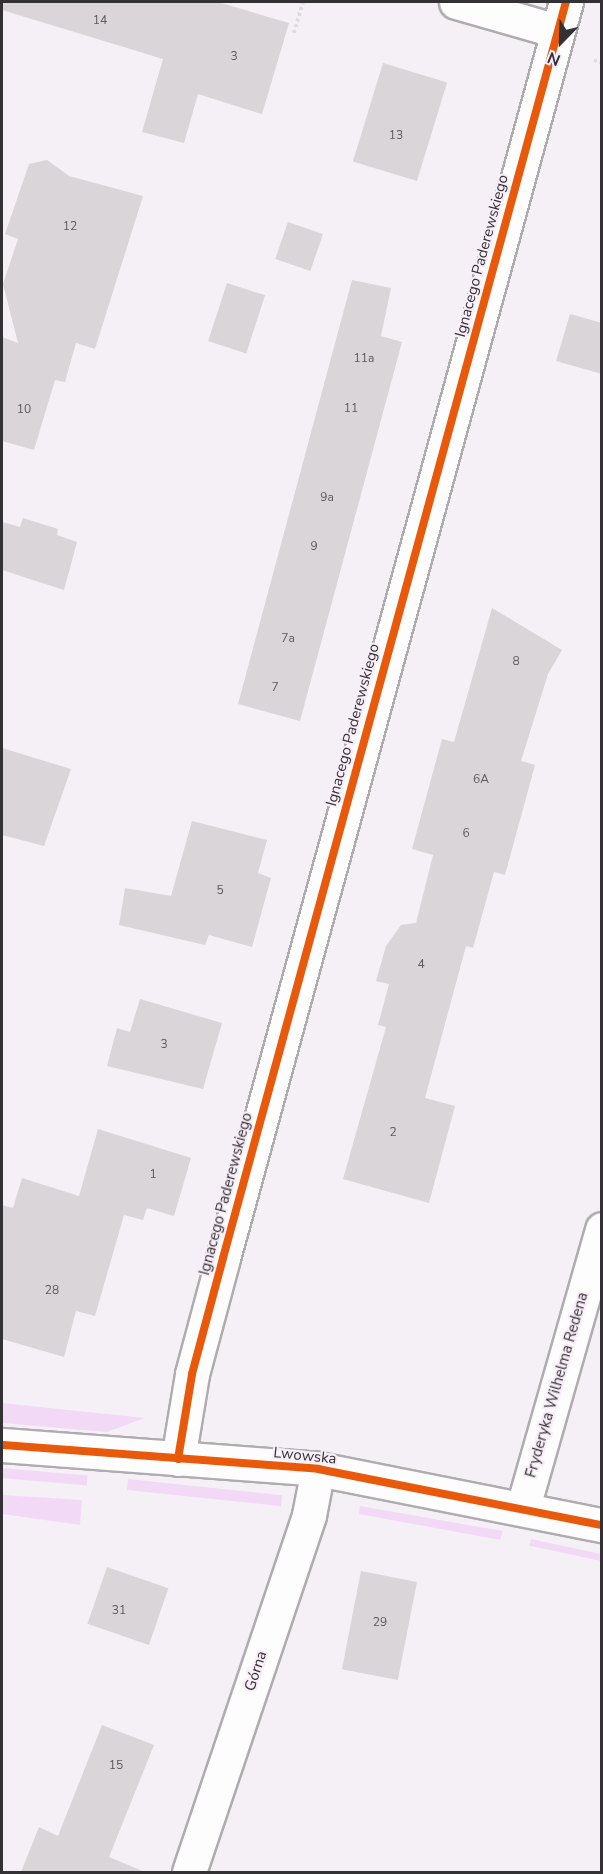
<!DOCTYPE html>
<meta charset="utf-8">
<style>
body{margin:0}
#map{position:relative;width:603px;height:1874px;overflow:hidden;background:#f5f0f6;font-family:"Nunito Sans",sans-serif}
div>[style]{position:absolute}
.green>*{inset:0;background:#f2daf6;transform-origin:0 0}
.building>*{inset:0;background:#d9d5d9;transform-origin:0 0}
.path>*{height:4px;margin-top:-2px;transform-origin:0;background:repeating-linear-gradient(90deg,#dddcdd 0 3px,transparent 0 6px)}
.roads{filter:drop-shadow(2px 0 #afabaf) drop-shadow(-2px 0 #afabaf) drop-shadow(0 2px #afabaf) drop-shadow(0 -2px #afabaf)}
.street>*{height:33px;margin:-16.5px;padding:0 16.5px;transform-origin:16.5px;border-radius:16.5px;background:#fefdfe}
.cycleway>*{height:8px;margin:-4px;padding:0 4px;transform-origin:4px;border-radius:4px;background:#e8590c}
span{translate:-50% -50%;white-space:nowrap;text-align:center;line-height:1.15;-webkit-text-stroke:4.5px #f7eef8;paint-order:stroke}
.number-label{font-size:12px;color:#5d5a5d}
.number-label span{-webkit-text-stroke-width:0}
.street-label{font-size:15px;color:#343134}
.frame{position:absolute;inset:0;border:3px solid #343134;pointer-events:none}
.north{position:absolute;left:531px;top:12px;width:60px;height:60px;-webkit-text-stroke:4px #f7eef8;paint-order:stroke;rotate:203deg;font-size:16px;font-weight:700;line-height:24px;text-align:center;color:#343134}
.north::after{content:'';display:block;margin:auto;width:21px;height:27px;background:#343134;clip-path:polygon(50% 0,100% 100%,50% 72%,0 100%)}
</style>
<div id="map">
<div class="green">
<div style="clip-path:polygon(2px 1403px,145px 1418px,107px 1432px,2px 1423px)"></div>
<div style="left:2px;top:1468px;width:86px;height:10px;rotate:5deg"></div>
<div style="left:128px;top:1479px;width:155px;height:11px;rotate:6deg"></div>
<div style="clip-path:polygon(2px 1495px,82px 1500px,80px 1525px,2px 1514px)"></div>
<div style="clip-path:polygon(360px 1506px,503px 1531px,500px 1540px,359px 1514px)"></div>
<div style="left:531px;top:1539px;width:72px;height:7px;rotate:12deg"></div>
</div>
<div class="building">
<div style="clip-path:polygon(2px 2px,218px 2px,289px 23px,262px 114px,198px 94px,184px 143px,142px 132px,163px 59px,2px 10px)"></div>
<div style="left:383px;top:63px;width:67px;height:103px;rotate:17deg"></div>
<div style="clip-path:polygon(47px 160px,69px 176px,143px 196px,95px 349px,76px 343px,65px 382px,55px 380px,34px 450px,2px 441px,2px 337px,18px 343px,3px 284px,18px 239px,5px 234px,29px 164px)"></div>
<div style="left:288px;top:222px;width:37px;height:39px;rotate:19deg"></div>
<div style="clip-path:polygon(352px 280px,391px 288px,381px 336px,402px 342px,300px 721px,238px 704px)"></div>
<div style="left:227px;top:283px;width:40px;height:61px;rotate:18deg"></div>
<div style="clip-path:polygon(570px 314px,602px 323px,602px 374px,556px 361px)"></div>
<div style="clip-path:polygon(23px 518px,58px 529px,57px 535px,77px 542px,64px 590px,2px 570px,2px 522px,20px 527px)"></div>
<div style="clip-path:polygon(492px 608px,562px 650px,548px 674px,521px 761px,535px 765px,505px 875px,494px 872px,473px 948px,466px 946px,425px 1098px,455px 1106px,429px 1203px,343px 1179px,386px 1027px,378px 1025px,389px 984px,376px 981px,386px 946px,401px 925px,416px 923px,433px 855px,412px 849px,442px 739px,454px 742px)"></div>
<div style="clip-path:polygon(2px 748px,71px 769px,44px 846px,2px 835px)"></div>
<div style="clip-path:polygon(192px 821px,267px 840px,258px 873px,271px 878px,252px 947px,209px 935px,205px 945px,119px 925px,125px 888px,171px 896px)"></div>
<div style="clip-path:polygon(140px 999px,222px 1023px,203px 1089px,107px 1066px,117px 1028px,130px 1032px)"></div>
<div style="clip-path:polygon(98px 1129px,191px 1158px,174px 1216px,147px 1208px,143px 1220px,124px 1215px,95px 1316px,76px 1311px,64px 1357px,2px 1339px,2px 1205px,13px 1208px,22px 1178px,79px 1196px)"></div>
<div style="left:107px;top:1567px;width:65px;height:60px;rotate:19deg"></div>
<div style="left:361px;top:1571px;width:57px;height:100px;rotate:11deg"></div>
<div style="clip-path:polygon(102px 1725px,154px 1745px,109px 1857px,145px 1872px,21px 1872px,39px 1827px,58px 1836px)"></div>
</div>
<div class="path">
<div style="left:294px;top:33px;width:32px;rotate:-74deg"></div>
<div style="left:594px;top:60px;width:9px;rotate:21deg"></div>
</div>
<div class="roads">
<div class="street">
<div style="left:456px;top:2px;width:105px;rotate:16deg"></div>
<div style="left:2px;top:1445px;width:317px;rotate:4.3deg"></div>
<div style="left:318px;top:1469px;width:289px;rotate:11.2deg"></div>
<div style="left:178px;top:1459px;width:86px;rotate:-80.6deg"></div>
<div style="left:192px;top:1374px;width:120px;rotate:-75deg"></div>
<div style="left:223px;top:1258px;width:1302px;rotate:-74.73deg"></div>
<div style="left:523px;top:1507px;width:289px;rotate:-74.1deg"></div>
<div style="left:189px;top:1872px;width:377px;rotate:-71.4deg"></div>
<div style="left:309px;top:1515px;width:47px;rotate:-78.9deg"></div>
</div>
</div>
<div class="cycleway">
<div style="left:2px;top:1445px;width:317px;rotate:4.3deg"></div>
<div style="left:318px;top:1469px;width:289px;rotate:11.2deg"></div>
<div style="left:178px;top:1459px;width:86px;rotate:-80.6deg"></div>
<div style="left:192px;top:1374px;width:120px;rotate:-75deg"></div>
<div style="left:223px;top:1258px;width:1302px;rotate:-74.73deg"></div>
</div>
<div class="number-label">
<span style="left:100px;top:21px">14</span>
<span style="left:234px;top:57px">3</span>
<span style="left:396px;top:136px">13</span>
<span style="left:70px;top:227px">12</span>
<span style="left:364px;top:359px">11a</span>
<span style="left:351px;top:409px">11</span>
<span style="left:24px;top:410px">10</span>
<span style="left:327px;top:498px">9a</span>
<span style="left:314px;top:547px">9</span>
<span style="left:288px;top:639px">7a</span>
<span style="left:516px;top:662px">8</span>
<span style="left:275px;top:688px">7</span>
<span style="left:481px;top:780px">6A</span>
<span style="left:466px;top:834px">6</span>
<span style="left:220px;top:891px">5</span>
<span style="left:421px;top:965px">4</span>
<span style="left:164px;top:1045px">3</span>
<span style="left:393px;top:1133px">2</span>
<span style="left:153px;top:1175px">1</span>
<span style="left:52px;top:1291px">28</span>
<span style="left:119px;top:1611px">31</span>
<span style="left:380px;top:1623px">29</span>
<span style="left:116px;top:1766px">15</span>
</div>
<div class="street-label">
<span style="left:482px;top:256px;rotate:-75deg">Ignacego Paderewskiego</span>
<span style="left:353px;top:725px;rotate:-75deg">Ignacego Paderewskiego</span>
<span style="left:226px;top:1194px;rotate:-75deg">Ignacego Paderewskiego</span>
<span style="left:557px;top:1385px;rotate:-74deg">Fryderyka Wilhelma Redena</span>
<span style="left:305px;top:1456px;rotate:6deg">Lwowska</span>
<span style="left:256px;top:1671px;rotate:-72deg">Górna</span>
</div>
<div class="frame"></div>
<div class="north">N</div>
</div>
